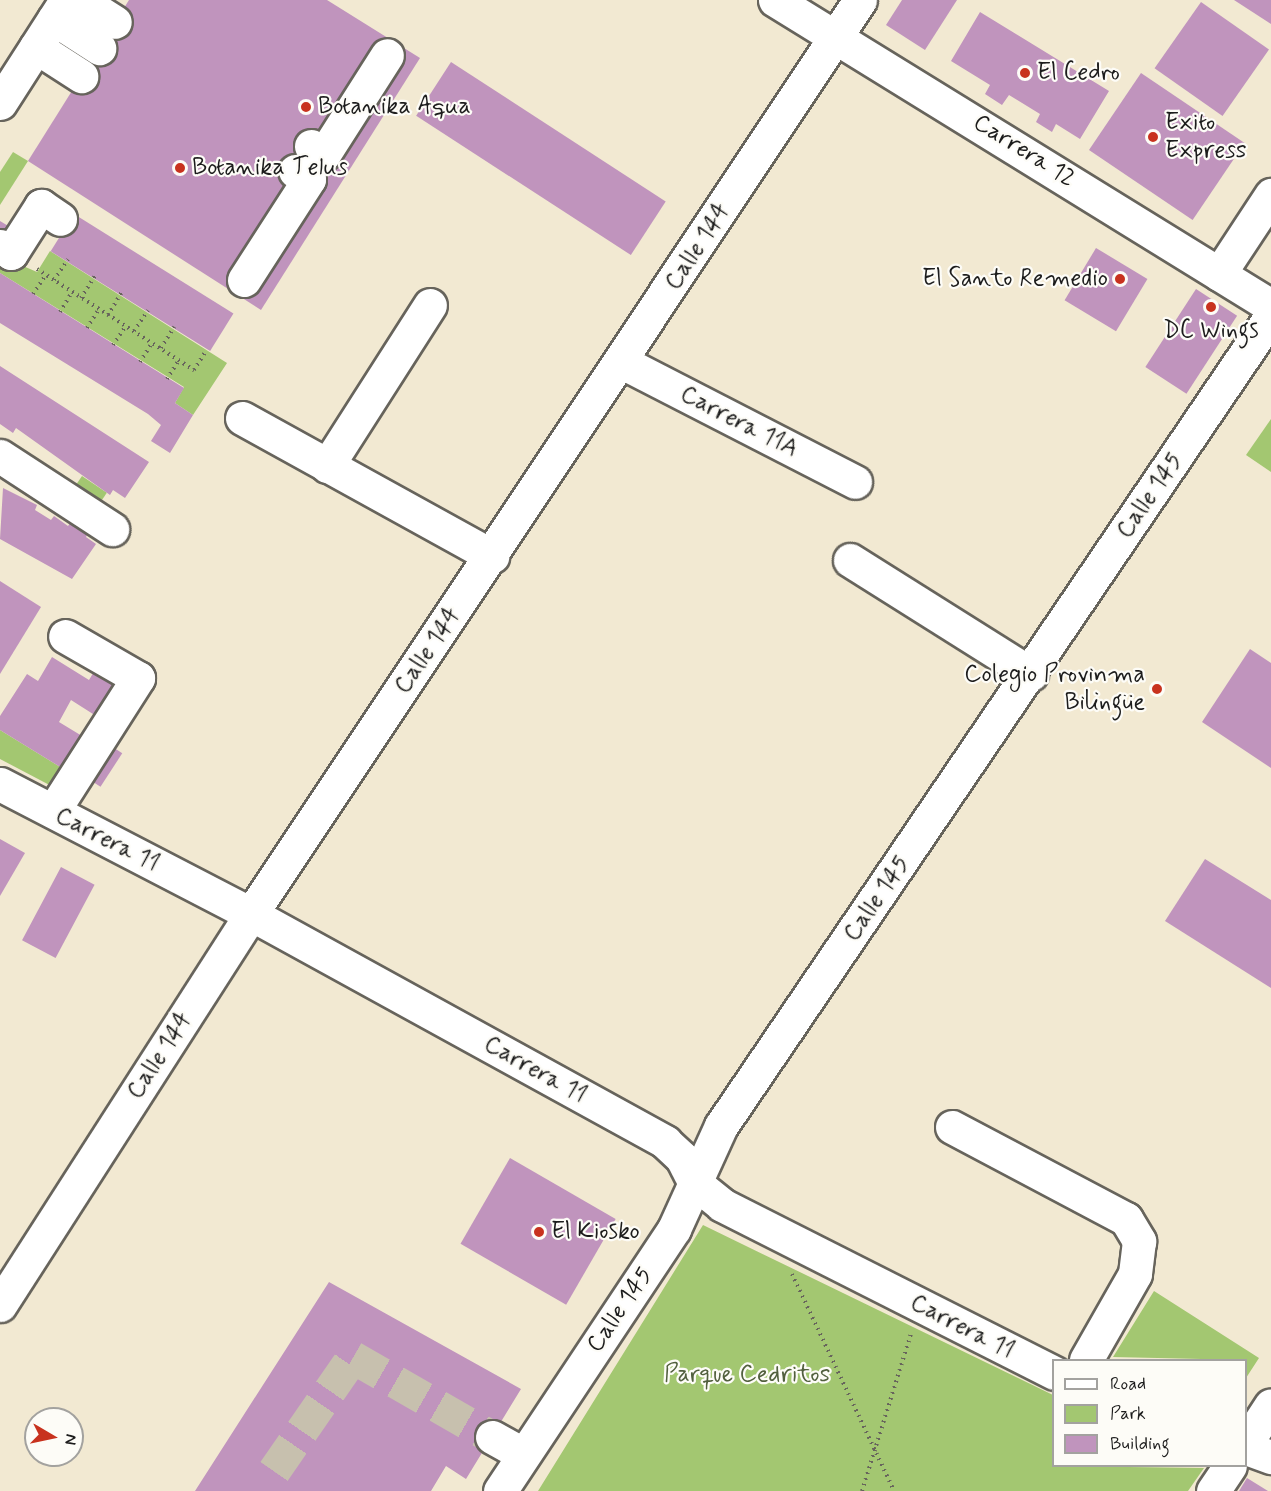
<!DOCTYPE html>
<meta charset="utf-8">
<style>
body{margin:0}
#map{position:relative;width:1271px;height:1491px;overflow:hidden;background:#f2e9d2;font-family:Mynerve,sans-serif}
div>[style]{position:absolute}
.green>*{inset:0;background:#a3c771;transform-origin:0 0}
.building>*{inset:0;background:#c094bd;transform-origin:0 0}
.minor-tunnel>*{height:33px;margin-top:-16.5px;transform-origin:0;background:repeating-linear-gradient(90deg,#c7c0ae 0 33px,transparent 0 49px)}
.path>*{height:4px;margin-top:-2px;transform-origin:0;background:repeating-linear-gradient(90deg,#67645c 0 1.5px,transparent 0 6px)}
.roads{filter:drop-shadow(2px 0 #67645c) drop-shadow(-2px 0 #67645c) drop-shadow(0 2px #67645c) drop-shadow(0 -2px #67645c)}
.minor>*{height:33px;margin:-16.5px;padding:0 16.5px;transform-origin:16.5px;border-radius:16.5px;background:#fff}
.major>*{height:33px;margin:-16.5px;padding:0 16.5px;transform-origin:16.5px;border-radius:16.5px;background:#fff}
.dots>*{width:16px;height:16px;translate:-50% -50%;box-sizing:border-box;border:3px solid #fdfcf7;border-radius:50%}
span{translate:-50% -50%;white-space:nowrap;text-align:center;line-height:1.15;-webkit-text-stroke:4.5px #fdfcf7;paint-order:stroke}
.poi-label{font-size:24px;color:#1c1c1c}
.left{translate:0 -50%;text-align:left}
.right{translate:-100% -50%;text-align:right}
.street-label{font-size:24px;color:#1c1c1c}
.park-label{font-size:24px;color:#52603e}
.legend{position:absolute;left:1052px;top:1359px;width:195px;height:108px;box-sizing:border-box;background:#fdfcf7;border:2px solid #a3a29f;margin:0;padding:8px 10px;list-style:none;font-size:18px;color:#1c1c1c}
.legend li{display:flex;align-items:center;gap:12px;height:30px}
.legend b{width:30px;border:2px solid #a3a29f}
.north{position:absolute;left:24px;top:1407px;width:60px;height:60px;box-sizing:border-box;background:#fdfcf7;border:2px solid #a3a29f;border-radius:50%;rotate:99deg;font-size:16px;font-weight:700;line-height:24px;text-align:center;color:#1c1c1c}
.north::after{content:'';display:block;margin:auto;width:21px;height:27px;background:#c8321e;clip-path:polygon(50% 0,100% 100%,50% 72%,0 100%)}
</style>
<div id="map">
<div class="green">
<div style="clip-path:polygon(13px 152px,28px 161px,0 205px,0 172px)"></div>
<div style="clip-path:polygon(50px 251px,227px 363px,193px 415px,175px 403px,184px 387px,0 273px,0 256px,37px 272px)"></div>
<div style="clip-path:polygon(1271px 419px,1271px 472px,1246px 455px)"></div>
<div style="left:82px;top:476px;width:30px;height:17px;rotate:34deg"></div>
<div style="clip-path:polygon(0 730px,70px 773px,59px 790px,0 759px)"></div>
<div style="clip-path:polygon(703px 1225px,1053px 1395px,1054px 1466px,1204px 1468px,1188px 1491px,538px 1491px)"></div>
<div style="clip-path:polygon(1154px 1291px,1259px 1358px,1246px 1378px,1246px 1360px,1113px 1357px)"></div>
</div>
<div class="building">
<div style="clip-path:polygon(129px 0,327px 0,420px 58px,261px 310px,28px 161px)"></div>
<div style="clip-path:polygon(902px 0,957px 0,925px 50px,886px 25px)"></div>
<div style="clip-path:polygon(1234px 0,1271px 0,1271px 24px)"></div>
<div style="left:1201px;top:2px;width:83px;height:81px;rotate:35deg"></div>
<div style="clip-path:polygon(980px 12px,1109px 91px,1080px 139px,1056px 124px,1052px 132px,1036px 122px,1040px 114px,1009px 95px,1002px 105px,985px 94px,990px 85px,951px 61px)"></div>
<div style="left:451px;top:62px;width:256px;height:64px;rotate:33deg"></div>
<div style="left:1141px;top:73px;width:125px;height:93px;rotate:34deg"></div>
<div style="left:74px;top:214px;width:188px;height:44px;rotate:32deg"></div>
<div style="clip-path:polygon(0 221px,15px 230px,0 237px)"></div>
<div style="left:1096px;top:248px;width:60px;height:61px;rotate:31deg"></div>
<div style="clip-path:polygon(0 273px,184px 388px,175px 403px,193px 415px,170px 453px,151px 441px,161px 425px,148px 414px,0 323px)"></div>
<div style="left:1196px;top:289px;width:49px;height:93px;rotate:33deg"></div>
<div style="clip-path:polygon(0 366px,149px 462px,125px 498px,113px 490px,110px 495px,16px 428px,13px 433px,0 424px)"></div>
<div style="clip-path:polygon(3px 488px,37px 505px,35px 510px,51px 520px,54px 516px,68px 526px,71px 522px,88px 533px,86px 537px,96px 544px,72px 579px,0 539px)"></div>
<div style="clip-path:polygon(0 581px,41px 607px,0 674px)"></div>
<div style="clip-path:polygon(1250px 649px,1271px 663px,1271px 768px,1202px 722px)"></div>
<div style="clip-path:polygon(52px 657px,89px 680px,98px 665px,121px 680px,102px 711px,93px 714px,71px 700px,59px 722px,82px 736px,70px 773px,0 730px,0 716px,27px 674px,38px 681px)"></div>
<div style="left:108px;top:744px;width:17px;height:40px;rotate:33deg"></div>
<div style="clip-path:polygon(0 839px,25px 853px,0 896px)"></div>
<div style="clip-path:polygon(1205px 859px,1271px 900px,1271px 988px,1165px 921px)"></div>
<div style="left:61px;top:867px;width:38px;height:83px;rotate:28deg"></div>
<div style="left:510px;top:1158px;width:122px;height:99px;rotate:30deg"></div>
<div style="clip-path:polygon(329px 1282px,521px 1389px,466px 1479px,446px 1466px,431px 1491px,195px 1491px)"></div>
<div style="clip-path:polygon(1247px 1478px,1268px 1491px,1239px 1491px)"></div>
</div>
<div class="minor-tunnel">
<div style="left:274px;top:1471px;width:139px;rotate:-55.3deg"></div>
<div style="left:353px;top:1357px;width:160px;rotate:29.9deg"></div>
</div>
<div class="path">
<div style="left:37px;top:269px;width:187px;rotate:32.8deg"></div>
<div style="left:194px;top:370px;width:22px;rotate:-58deg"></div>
<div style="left:54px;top:280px;width:25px;rotate:-56deg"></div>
<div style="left:33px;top:294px;width:23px;rotate:-56deg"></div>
<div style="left:81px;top:298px;width:26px;rotate:-58deg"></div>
<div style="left:60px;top:312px;width:23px;rotate:-59deg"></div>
<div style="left:108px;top:315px;width:26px;rotate:-59deg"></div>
<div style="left:87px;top:328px;width:22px;rotate:-58deg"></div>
<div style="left:134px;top:331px;width:25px;rotate:-56deg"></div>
<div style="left:113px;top:345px;width:23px;rotate:-56deg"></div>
<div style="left:161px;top:348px;width:25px;rotate:-58deg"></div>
<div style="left:140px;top:362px;width:22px;rotate:-58deg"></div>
<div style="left:167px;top:379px;width:22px;rotate:-58deg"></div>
<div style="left:792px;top:1274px;width:240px;rotate:64.8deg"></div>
<div style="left:862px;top:1491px;width:164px;rotate:-72.7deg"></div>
</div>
<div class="roads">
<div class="minor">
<div style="left:80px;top:0;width:41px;rotate:32.2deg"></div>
<div style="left:775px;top:0;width:583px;rotate:31.67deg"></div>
<div style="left:54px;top:19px;width:54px;rotate:32.8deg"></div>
<div style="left:36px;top:47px;width:54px;rotate:32.8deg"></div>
<div style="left:311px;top:146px;width:15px;rotate:32deg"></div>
<div style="left:324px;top:154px;width:117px;rotate:-57.5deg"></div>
<div style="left:0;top:246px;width:13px;rotate:32deg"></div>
<div style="left:11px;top:253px;width:56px;rotate:-57.4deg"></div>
<div style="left:41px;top:206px;width:23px;rotate:34deg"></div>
<div style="left:1219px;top:274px;width:95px;rotate:-56.6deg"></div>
<div style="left:244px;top:280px;width:120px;rotate:-57.2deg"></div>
<div style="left:309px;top:179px;width:16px;rotate:-150deg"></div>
<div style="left:622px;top:362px;width:262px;rotate:27.2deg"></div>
<div style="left:242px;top:418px;width:286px;rotate:28.9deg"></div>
<div style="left:0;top:456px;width:134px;rotate:33.1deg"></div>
<div style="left:327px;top:466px;width:191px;rotate:-57.4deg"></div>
<div style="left:850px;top:560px;width:214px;rotate:32.2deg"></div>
<div style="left:0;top:784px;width:283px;rotate:27.4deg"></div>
<div style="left:251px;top:914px;width:473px;rotate:28.8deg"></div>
<div style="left:665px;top:1142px;width:23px;rotate:43deg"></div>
<div style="left:682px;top:1158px;width:27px;rotate:63deg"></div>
<div style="left:694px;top:1182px;width:36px;rotate:39deg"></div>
<div style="left:722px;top:1205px;width:372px;rotate:26.8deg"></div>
<div style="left:53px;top:811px;width:158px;rotate:-57.4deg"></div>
<div style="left:138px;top:678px;width:84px;rotate:-150.1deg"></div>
<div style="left:952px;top:1127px;width:197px;rotate:27.9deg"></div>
<div style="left:1126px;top:1219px;width:26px;rotate:59deg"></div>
<div style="left:1139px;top:1241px;width:33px;rotate:97deg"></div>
<div style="left:1135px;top:1274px;width:99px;rotate:119.7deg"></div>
<div style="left:0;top:1305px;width:465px;rotate:-57.3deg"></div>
<div style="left:251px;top:914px;width:1098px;rotate:-56.32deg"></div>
<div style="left:492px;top:1437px;width:35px;rotate:29deg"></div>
<div style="left:1246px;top:1443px;width:45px;rotate:-56.7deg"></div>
<div style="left:1246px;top:1448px;width:27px;rotate:20deg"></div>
<div style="left:500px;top:1491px;width:315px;rotate:-56.4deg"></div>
<div style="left:674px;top:1229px;width:113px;rotate:-65.5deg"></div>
<div style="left:721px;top:1126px;width:979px;rotate:-55.82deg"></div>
<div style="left:1213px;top:1491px;width:30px;rotate:-56deg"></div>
</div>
<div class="major">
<div style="left:0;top:103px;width:122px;rotate:-57.3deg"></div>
</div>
</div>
<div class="dots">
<div style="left:1025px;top:73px;background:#c8321e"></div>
<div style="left:306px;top:107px;background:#c8321e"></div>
<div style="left:1153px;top:137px;background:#c8321e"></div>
<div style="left:180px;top:168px;background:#c8321e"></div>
<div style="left:1120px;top:279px;background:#c8321e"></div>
<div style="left:1211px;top:307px;background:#c8321e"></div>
<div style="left:1157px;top:689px;background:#c8321e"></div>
<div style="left:539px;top:1232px;background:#c8321e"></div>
</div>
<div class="poi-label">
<span class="left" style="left:1037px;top:73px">El Cedro</span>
<span class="left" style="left:318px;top:107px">Botanika Aqua</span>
<span class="left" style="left:1165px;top:137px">Exito<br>Express</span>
<span class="left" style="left:192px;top:168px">Botanika Telus</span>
<span class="right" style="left:1108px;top:279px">El Santo Remedio</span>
<span style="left:1211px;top:331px">DC Wings</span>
<span class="right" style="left:1145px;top:689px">Colegio Provinma<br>Bilingüe</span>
<span class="left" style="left:551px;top:1232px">El Kiosko</span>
</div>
<div class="street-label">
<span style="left:1024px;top:151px;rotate:32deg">Carrera 12</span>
<span style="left:698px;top:247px;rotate:-57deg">Calle 144</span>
<span style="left:739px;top:422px;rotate:27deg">Carrera 11A</span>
<span style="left:1150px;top:496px;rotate:-56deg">Calle 145</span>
<span style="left:428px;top:651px;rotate:-56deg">Calle 144</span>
<span style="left:107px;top:840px;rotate:27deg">Carrera 11</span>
<span style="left:877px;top:899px;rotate:-56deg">Calle 145</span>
<span style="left:160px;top:1056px;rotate:-57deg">Calle 144</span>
<span style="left:535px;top:1070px;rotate:29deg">Carrera 11</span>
<span style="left:620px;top:1310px;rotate:-56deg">Calle 145</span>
<span style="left:962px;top:1327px;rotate:27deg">Carrera 11</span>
</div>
<div class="park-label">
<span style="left:747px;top:1375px">Parque Cedritos</span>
</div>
<ul class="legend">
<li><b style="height:8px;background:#fff"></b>Road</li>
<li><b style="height:16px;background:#a3c771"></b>Park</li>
<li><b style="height:16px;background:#c094bd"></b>Building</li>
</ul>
<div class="north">N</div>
</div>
